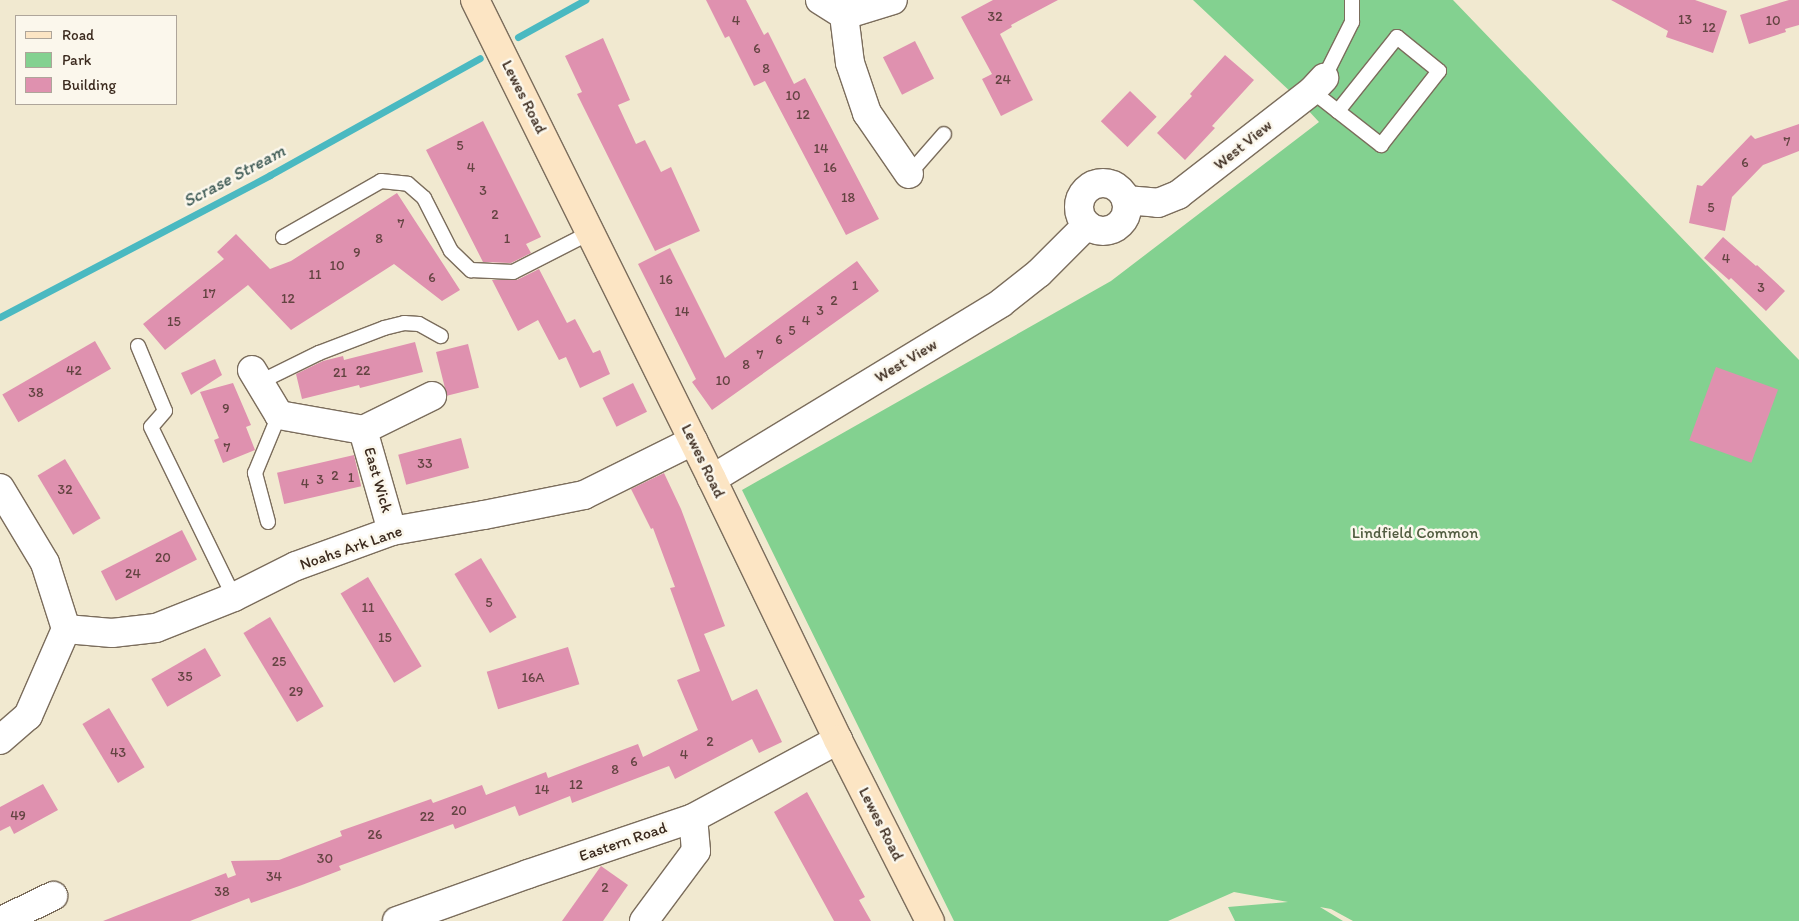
<!DOCTYPE html>
<style>
body{margin:0}
#map{position:relative;width:1799px;height:921px;overflow:hidden;background:#f1e9d0;font-family:Itim,sans-serif}
div>[style]{position:absolute}
.green>*{inset:0;background:#83d190}
.stream>*{height:7px;margin:-3.5px;padding:0 3.5px;transform-origin:3.5px;border-radius:3.5px;background:#4ab9c1}
.building>*{inset:0;background:#df91af;transform-origin:0 0}
.roads{filter:drop-shadow(1px 0 #7b6d5c) drop-shadow(-1px 0 #7b6d5c) drop-shadow(0 1px #7b6d5c) drop-shadow(0 -1px #7b6d5c)}
.service>*{height:14px;margin:-7px;padding:0 7px;transform-origin:7px;border-radius:7px;background:#fff}
.minor>*{height:28px;margin:-14px;padding:0 14px;transform-origin:14px;border-radius:14px;background:#fff}
.minor>.ring{margin:-14px;padding:0;box-sizing:content-box;background:none;border:28px solid #fff;border-radius:50%}
.secondary>*{height:28px;margin:-14px;padding:0 14px;transform-origin:14px;border-radius:14px;background:#fce5c4}
span{translate:-50% -50%;white-space:nowrap;text-align:center;line-height:1.15;-webkit-text-stroke:5px #fbf7ec;paint-order:stroke}
.number-label{font-size:14px;color:#644442}
.number-label span{-webkit-text-stroke-width:0}
.street-label{font-size:16px;color:#3b2a1e}
.park-label{font-size:16px;color:#515c40}
.water-label{font-size:18px;color:#405c57;font-style:italic}
.legend{position:absolute;left:15px;top:15px;width:162px;height:90px;box-sizing:border-box;background:#fbf7ec;border:1px solid #aea59a;margin:0;padding:6px 9px;list-style:none;font-size:15px;color:#3b2a1e}
.legend li{display:flex;align-items:center;gap:10px;height:25px}
.legend b{width:25px;border:1px solid #aea59a}
</style>
<div id="map">
<div class="green">
<div style="clip-path:polygon(1193px 0,1453px 0,1799px 360px,1799px 921px,1353px 921px,1331px 909px,1320px 907px,1343px 921px,1235px 921px,1228px 907px,1288px 902px,1234px 892px,1168px 921px,954px 921px,742px 490px,1111px 281px,1319px 122px,1293px 94px)"></div>
</div>
<div class="stream">
<div style="left:518px;top:37px;width:77px;rotate:-28.9deg"></div>
<div style="left:0;top:317px;width:305px;rotate:-27.7deg"></div>
<div style="left:270px;top:175px;width:240px;rotate:-29.1deg"></div>
</div>
<div class="building">
<div style="clip-path:polygon(706px 0,746px 0,764px 35px,768px 32px,794px 84px,805px 78px,879px 219px,846px 235px,765px 81px,754px 86px,729px 36px,725px 38px)"></div>
<div style="clip-path:polygon(993px 0,1058px 0,1011px 25px,1012px 27px,1000px 34px,1033px 100px,1001px 116px,982px 79px,992px 74px,961px 17px)"></div>
<div style="clip-path:polygon(1611px 0,1695px 0,1727px 11px,1713px 53px,1666px 37px,1668px 31px)"></div>
<div style="clip-path:polygon(1789px 0,1799px 0,1799px 25px,1785px 29px,1786px 32px,1749px 44px,1740px 15px)"></div>
<div style="clip-path:polygon(603px 38px,630px 100px,618px 105px,636px 144px,645px 140px,661px 172px,671px 167px,700px 231px,655px 251px,577px 94px,582px 92px,565px 56px)"></div>
<div style="left:915px;top:41px;width:42px;height:36px;rotate:63deg"></div>
<div style="clip-path:polygon(1225px 55px,1254px 80px,1212px 126px,1215px 128px,1185px 160px,1157px 133px,1192px 96px,1190px 94px)"></div>
<div style="left:1130px;top:91px;width:37px;height:42px;rotate:44deg"></div>
<div style="clip-path:polygon(483px 121px,541px 237px,526px 244px,531px 253px,511px 263px,483px 262px,426px 150px)"></div>
<div style="clip-path:polygon(1799px 124px,1799px 151px,1763px 165px,1732px 197px,1725px 231px,1689px 223px,1697px 185px,1702px 186px,1751px 135px,1755px 139px)"></div>
<div style="clip-path:polygon(397px 193px,460px 290px,442px 301px,394px 264px,291px 330px,248px 285px,165px 350px,143px 324px,224px 259px,217px 252px,236px 234px,270px 269px,291px 261px)"></div>
<div style="clip-path:polygon(1723px 237px,1756px 266px,1757px 265px,1785px 291px,1766px 311px,1731px 278px,1729px 280px,1704px 258px)"></div>
<div style="clip-path:polygon(670px 248px,725px 358px,857px 261px,879px 291px,712px 410px,692px 382px,696px 379px,638px 264px)"></div>
<div style="clip-path:polygon(539px 269px,567px 323px,575px 319px,593px 353px,600px 350px,610px 374px,580px 388px,566px 357px,559px 360px,538px 320px,518px 331px,492px 280px,517px 280px)"></div>
<div style="left:95px;top:341px;width:32px;height:107px;rotate:60deg"></div>
<div style="clip-path:polygon(415px 342px,423px 372px,360px 388px,359px 385px,302px 399px,296px 374px,323px 361px,343px 356px,344px 360px)"></div>
<div style="left:468px;top:344px;width:45px;height:33px;rotate:76deg"></div>
<div style="clip-path:polygon(215px 359px,222px 375px,191px 395px,181px 373px)"></div>
<div style="left:1716px;top:367px;width:66px;height:78px;rotate:20deg"></div>
<div style="clip-path:polygon(233px 383px,251px 425px,246px 427px,255px 450px,223px 463px,214px 440px,219px 438px,200px 392px)"></div>
<div style="left:633px;top:383px;width:32px;height:34px;rotate:64deg"></div>
<div style="left:461px;top:438px;width:31px;height:65px;rotate:75deg"></div>
<div style="left:354px;top:455px;width:32px;height:79px;rotate:77deg"></div>
<div style="left:65px;top:459px;width:69px;height:32px;rotate:59deg"></div>
<div style="clip-path:polygon(664px 473px,681px 509px,725px 626px,704px 634px,732px 701px,757px 689px,782px 742px,759px 753px,752px 739px,675px 779px,669px 766px,572px 803px,570px 796px,519px 816px,515px 806px,455px 829px,453px 824px,339px 866px,341px 870px,302px 885px,251px 903px,249px 898px,190px 921px,103px 921px,226px 873px,228px 878px,236px 875px,231px 861px,279px 860px,342px 836px,340px 831px,431px 799px,433px 803px,482px 785px,486px 795px,546px 772px,548px 778px,638px 744px,643px 757px,698px 730px,677px 680px,700px 671px,670px 588px,675px 587px,653px 528px,651px 529px,631px 489px)"></div>
<div style="left:182px;top:530px;width:33px;height:91px;rotate:63deg"></div>
<div style="left:481px;top:558px;width:69px;height:31px;rotate:59deg"></div>
<div style="left:368px;top:577px;width:104px;height:32px;rotate:59deg"></div>
<div style="left:270px;top:617px;width:104px;height:31px;rotate:59deg"></div>
<div style="left:568px;top:647px;width:39px;height:85px;rotate:73deg"></div>
<div style="left:205px;top:648px;width:32px;height:62px;rotate:60deg"></div>
<div style="left:109px;top:708px;width:69px;height:31px;rotate:59deg"></div>
<div style="clip-path:polygon(43px 784px,58px 810px,14px 834px,10px 826px,0 831px,0 807px)"></div>
<div style="clip-path:polygon(807px 792px,865px 897px,859px 900px,871px 921px,834px 921px,774px 812px)"></div>
<div style="clip-path:polygon(601px 866px,628px 885px,603px 921px,562px 921px)"></div>
</div>
<div class="roads">
<div class="service">
<div style="left:1324px;top:78px;width:63px;rotate:-63.4deg"></div>
<div style="left:1352px;top:22px;width:22px;rotate:-90deg"></div>
<div style="left:1312px;top:91px;width:88px;rotate:38deg"></div>
<div style="left:1381px;top:145px;width:94px;rotate:-51.9deg"></div>
<div style="left:1439px;top:71px;width:54px;rotate:-141deg"></div>
<div style="left:1397px;top:37px;width:95px;rotate:128.6deg"></div>
<div style="left:909px;top:174px;width:53px;rotate:-48.8deg"></div>
<div style="left:283px;top:237px;width:113px;rotate:-29.7deg"></div>
<div style="left:381px;top:181px;width:27px;rotate:6deg"></div>
<div style="left:408px;top:184px;width:21px;rotate:41deg"></div>
<div style="left:424px;top:198px;width:59px;rotate:63deg"></div>
<div style="left:451px;top:251px;width:28px;rotate:44deg"></div>
<div style="left:471px;top:270px;width:42px;rotate:2.7deg"></div>
<div style="left:513px;top:272px;width:88px;rotate:-27.1deg"></div>
<div style="left:138px;top:346px;width:70px;rotate:67.4deg"></div>
<div style="left:165px;top:411px;width:21px;rotate:131deg"></div>
<div style="left:151px;top:427px;width:189px;rotate:64deg"></div>
<div style="left:260px;top:382px;width:66px;rotate:-26.2deg"></div>
<div style="left:319px;top:353px;width:70px;rotate:-21deg"></div>
<div style="left:384px;top:328px;width:21px;rotate:-14deg"></div>
<div style="left:404px;top:323px;width:15px;rotate:4deg"></div>
<div style="left:419px;top:324px;width:25px;rotate:29deg"></div>
<div style="left:268px;top:522px;width:51px;rotate:-104.9deg"></div>
<div style="left:255px;top:473px;width:63px;rotate:-67.5deg"></div>
</div>
<div class="minor">
<div style="left:820px;top:0;width:28px;rotate:32deg"></div>
<div style="left:844px;top:15px;width:48px;rotate:82.9deg"></div>
<div style="left:850px;top:63px;width:53px;rotate:71.2deg"></div>
<div style="left:867px;top:113px;width:74px;rotate:55.5deg"></div>
<div style="left:844px;top:15px;width:51px;rotate:-17deg"></div>
<div class="ring" style="left:1079px;top:183px;width:20px;height:20px"></div>
<div style="left:1126px;top:200px;width:32px;rotate:5deg"></div>
<div style="left:1158px;top:203px;width:22px;rotate:-22deg"></div>
<div style="left:1178px;top:195px;width:170px;rotate:-37.8deg"></div>
<div style="left:1312px;top:91px;width:18px;rotate:-47deg"></div>
<div style="left:252px;top:370px;width:52px;rotate:59deg"></div>
<div style="left:279px;top:415px;width:85px;rotate:10.1deg"></div>
<div style="left:363px;top:430px;width:77px;rotate:-26.2deg"></div>
<div style="left:363px;top:430px;width:105px;rotate:74deg"></div>
<div style="left:712px;top:479px;width:338px;rotate:-31.3deg"></div>
<div style="left:1001px;top:303px;width:48px;rotate:-38.3deg"></div>
<div style="left:1039px;top:273px;width:68px;rotate:-45deg"></div>
<div style="left:0;top:488px;width:87px;rotate:59deg"></div>
<div style="left:45px;top:563px;width:69px;rotate:72.3deg"></div>
<div style="left:0;top:740px;width:37px;rotate:-41deg"></div>
<div style="left:28px;top:716px;width:95px;rotate:-66.4deg"></div>
<div style="left:66px;top:629px;width:46px;rotate:5deg"></div>
<div style="left:112px;top:633px;width:44px;rotate:-6.5deg"></div>
<div style="left:156px;top:628px;width:84px;rotate:-21.7deg"></div>
<div style="left:234px;top:597px;width:69px;rotate:-26.6deg"></div>
<div style="left:296px;top:566px;width:102px;rotate:-20deg"></div>
<div style="left:392px;top:531px;width:93px;rotate:-9.9deg"></div>
<div style="left:484px;top:515px;width:102px;rotate:-11.3deg"></div>
<div style="left:584px;top:495px;width:122px;rotate:-26.4deg"></div>
<div style="left:1px;top:921px;width:58px;rotate:-25.7deg"></div>
<div style="left:397px;top:921px;width:139px;rotate:-19.7deg"></div>
<div style="left:528px;top:874px;width:174px;rotate:-18.7deg"></div>
<div style="left:693px;top:818px;width:165px;rotate:-28.3deg"></div>
<div style="left:644px;top:921px;width:87px;rotate:-53.4deg"></div>
<div style="left:696px;top:851px;width:33px;rotate:-95deg"></div>
</div>
<div class="secondary">
<div style="left:475px;top:0;width:534px;rotate:63.67deg"></div>
<div style="left:712px;top:479px;width:290px;rotate:64.2deg"></div>
<div style="left:838px;top:740px;width:203px;rotate:63.1deg"></div>
</div>
</div>
<div class="number-label">
<span style="left:995px;top:17px">32</span>
<span style="left:1685px;top:20px">13</span>
<span style="left:736px;top:21px">4</span>
<span style="left:1773px;top:21px">10</span>
<span style="left:1709px;top:28px">12</span>
<span style="left:757px;top:49px">6</span>
<span style="left:766px;top:69px">8</span>
<span style="left:1003px;top:80px">24</span>
<span style="left:793px;top:96px">10</span>
<span style="left:803px;top:115px">12</span>
<span style="left:1787px;top:142px">7</span>
<span style="left:460px;top:146px">5</span>
<span style="left:821px;top:149px">14</span>
<span style="left:1745px;top:163px">6</span>
<span style="left:471px;top:168px">4</span>
<span style="left:830px;top:168px">16</span>
<span style="left:483px;top:191px">3</span>
<span style="left:848px;top:198px">18</span>
<span style="left:1711px;top:208px">5</span>
<span style="left:495px;top:215px">2</span>
<span style="left:401px;top:224px">7</span>
<span style="left:379px;top:239px">8</span>
<span style="left:507px;top:239px">1</span>
<span style="left:357px;top:253px">9</span>
<span style="left:1726px;top:259px">4</span>
<span style="left:337px;top:266px">10</span>
<span style="left:315px;top:275px">11</span>
<span style="left:432px;top:278px">6</span>
<span style="left:666px;top:280px">16</span>
<span style="left:855px;top:286px">1</span>
<span style="left:1761px;top:288px">3</span>
<span style="left:209px;top:294px">17</span>
<span style="left:288px;top:299px">12</span>
<span style="left:834px;top:301px">2</span>
<span style="left:820px;top:311px">3</span>
<span style="left:682px;top:312px">14</span>
<span style="left:806px;top:321px">4</span>
<span style="left:174px;top:322px">15</span>
<span style="left:792px;top:331px">5</span>
<span style="left:779px;top:340px">6</span>
<span style="left:760px;top:355px">7</span>
<span style="left:746px;top:365px">8</span>
<span style="left:74px;top:371px">42</span>
<span style="left:363px;top:371px">22</span>
<span style="left:340px;top:373px">21</span>
<span style="left:723px;top:381px">10</span>
<span style="left:36px;top:393px">38</span>
<span style="left:226px;top:409px">9</span>
<span style="left:227px;top:448px">7</span>
<span style="left:425px;top:464px">33</span>
<span style="left:335px;top:476px">2</span>
<span style="left:351px;top:478px">1</span>
<span style="left:320px;top:480px">3</span>
<span style="left:305px;top:484px">4</span>
<span style="left:65px;top:490px">32</span>
<span style="left:163px;top:558px">20</span>
<span style="left:133px;top:574px">24</span>
<span style="left:489px;top:603px">5</span>
<span style="left:368px;top:608px">11</span>
<span style="left:385px;top:638px">15</span>
<span style="left:279px;top:662px">25</span>
<span style="left:185px;top:677px">35</span>
<span style="left:533px;top:678px">16A</span>
<span style="left:296px;top:692px">29</span>
<span style="left:710px;top:742px">2</span>
<span style="left:118px;top:753px">43</span>
<span style="left:684px;top:755px">4</span>
<span style="left:634px;top:762px">6</span>
<span style="left:615px;top:770px">8</span>
<span style="left:576px;top:785px">12</span>
<span style="left:542px;top:790px">14</span>
<span style="left:459px;top:811px">20</span>
<span style="left:18px;top:816px">49</span>
<span style="left:427px;top:817px">22</span>
<span style="left:375px;top:835px">26</span>
<span style="left:325px;top:859px">30</span>
<span style="left:274px;top:877px">34</span>
<span style="left:605px;top:888px">2</span>
<span style="left:222px;top:892px">38</span>
</div>
<div class="street-label">
<span style="left:524px;top:97px;rotate:63deg">Lewes Road</span>
<span style="left:1243px;top:145px;rotate:-39deg">West View</span>
<span style="left:906px;top:361px;rotate:-31deg">West View</span>
<span style="left:703px;top:461px;rotate:64deg">Lewes Road</span>
<span style="left:378px;top:480px;rotate:74deg">East Wick</span>
<span style="left:351px;top:548px;rotate:-19deg">Noahs Ark Lane</span>
<span style="left:881px;top:824px;rotate:63deg">Lewes Road</span>
<span style="left:623px;top:842px;rotate:-19deg">Eastern Road</span>
</div>
<div class="park-label">
<span style="left:1415px;top:533px">Lindfield Common</span>
</div>
<div class="water-label">
<span style="left:234px;top:176px;rotate:-28deg">Scrase Stream</span>
</div>
<ul class="legend">
<li><b style="height:6px;background:#fce5c4"></b>Road</li>
<li><b style="height:14px;background:#83d190"></b>Park</li>
<li><b style="height:14px;background:#df91af"></b>Building</li>
</ul>
</div>
